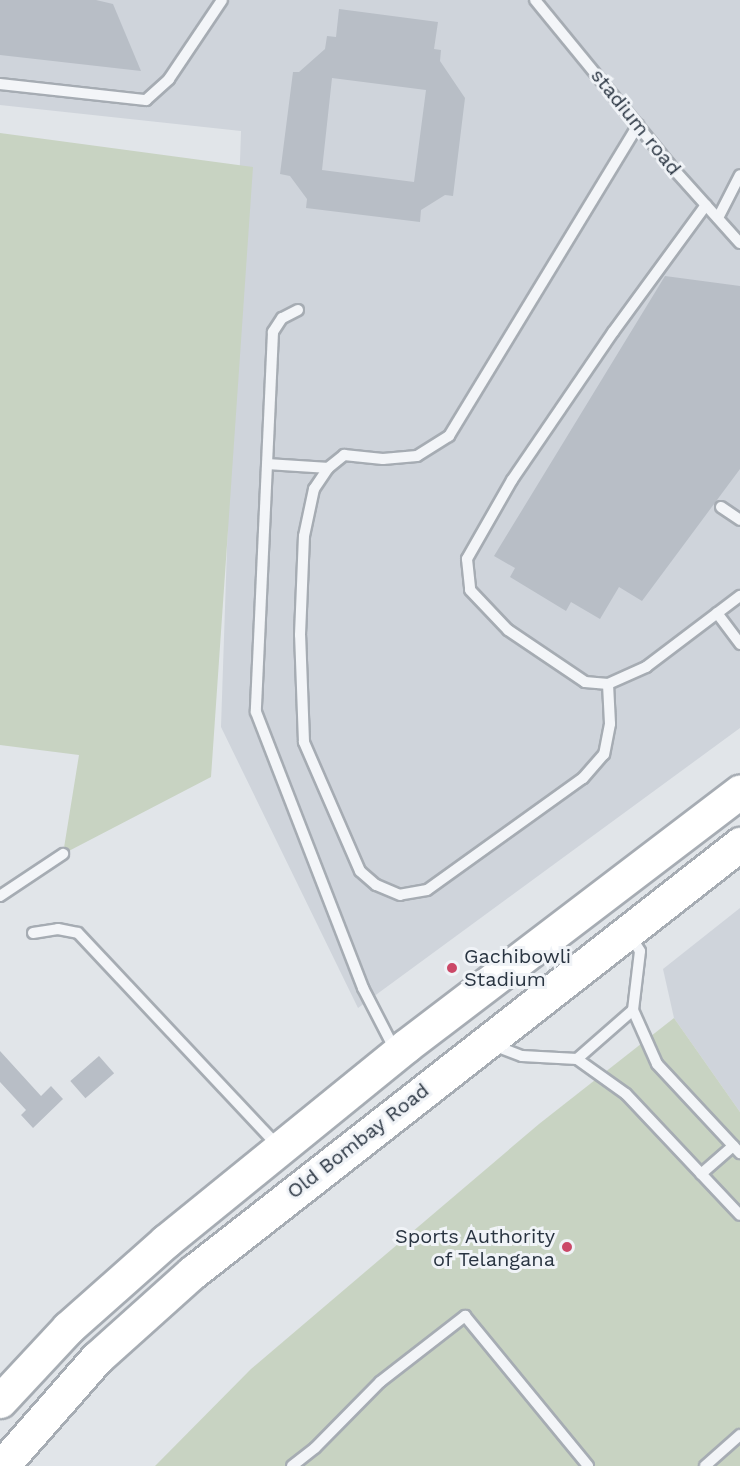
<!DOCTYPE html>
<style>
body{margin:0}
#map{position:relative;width:740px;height:1466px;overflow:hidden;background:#e1e5e9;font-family:"Work Sans",sans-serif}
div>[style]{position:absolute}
.built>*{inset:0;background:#cfd4db}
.green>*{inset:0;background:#c8d3c2}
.building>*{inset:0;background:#b8bec6;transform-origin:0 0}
.roads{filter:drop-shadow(2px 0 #a6acb3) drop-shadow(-2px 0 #a6acb3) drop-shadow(0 2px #a6acb3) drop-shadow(0 -2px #a6acb3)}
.lane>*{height:10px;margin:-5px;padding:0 5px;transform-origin:5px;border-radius:5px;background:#f3f5f8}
.primary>*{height:33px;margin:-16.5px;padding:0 16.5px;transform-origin:16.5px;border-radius:16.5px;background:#fff}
.dots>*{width:16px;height:16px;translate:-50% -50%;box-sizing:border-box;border:3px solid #f0f3f7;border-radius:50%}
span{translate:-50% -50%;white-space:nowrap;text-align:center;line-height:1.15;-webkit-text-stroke:6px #f0f3f7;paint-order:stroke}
.street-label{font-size:20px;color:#293441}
.poi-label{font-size:20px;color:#293441}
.left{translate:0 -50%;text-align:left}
.right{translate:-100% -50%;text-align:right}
</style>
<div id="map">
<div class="built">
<div style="clip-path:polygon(0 0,740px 0,740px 728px,358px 1008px,221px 727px,241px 131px,0 105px)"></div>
<div style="clip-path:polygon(740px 908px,740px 1112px,674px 1018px,663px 969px)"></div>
</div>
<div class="green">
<div style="clip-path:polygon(0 133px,253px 167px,211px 777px,63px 854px,79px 755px,0 745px)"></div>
<div style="clip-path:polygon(674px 1018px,740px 1112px,740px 1466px,155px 1466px,251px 1369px,539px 1124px)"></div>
</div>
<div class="building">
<div style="clip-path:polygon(0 0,96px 0,113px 4px,141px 71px,0 55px)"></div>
<div style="clip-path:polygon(evenodd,339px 9px,438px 22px,434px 49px,441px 50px,440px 61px,465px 98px,453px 196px,445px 195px,421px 210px,420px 222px,306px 208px,307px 199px,290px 176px,280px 174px,293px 72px,299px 72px,325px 49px,327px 36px,336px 37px,339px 9px,332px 78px,426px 90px,414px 182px,322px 170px,332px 78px)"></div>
<div style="clip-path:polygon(665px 276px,740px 286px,740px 469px,642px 601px,619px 587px,600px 619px,571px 602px,566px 611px,510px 577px,515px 568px,494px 556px)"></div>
<div style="clip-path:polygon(0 1051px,41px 1096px,51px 1086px,63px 1099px,33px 1128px,21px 1115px,26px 1110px,0 1082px)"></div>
<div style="left:99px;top:1056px;width:23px;height:38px;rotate:49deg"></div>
</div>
<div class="roads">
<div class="lane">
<div style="left:535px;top:0;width:212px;rotate:50.7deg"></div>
<div style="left:669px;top:164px;width:106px;rotate:48.1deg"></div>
<div style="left:0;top:84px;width:147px;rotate:6.3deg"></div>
<div style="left:146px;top:100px;width:31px;rotate:-42deg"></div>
<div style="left:169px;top:79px;width:95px;rotate:-56.1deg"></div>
<div style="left:706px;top:205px;width:157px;rotate:126.2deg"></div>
<div style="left:613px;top:332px;width:179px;rotate:124.3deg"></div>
<div style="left:512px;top:480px;width:91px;rotate:119.7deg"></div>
<div style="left:467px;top:559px;width:31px;rotate:84deg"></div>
<div style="left:470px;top:590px;width:55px;rotate:46.5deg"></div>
<div style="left:508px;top:630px;width:93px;rotate:34deg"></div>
<div style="left:585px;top:682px;width:23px;rotate:5deg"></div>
<div style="left:608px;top:684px;width:42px;rotate:-24.1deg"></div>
<div style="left:646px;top:667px;width:118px;rotate:-37.1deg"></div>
<div style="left:718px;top:218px;width:48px;rotate:-62.9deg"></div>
<div style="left:298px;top:310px;width:18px;rotate:153deg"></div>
<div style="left:282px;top:318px;width:17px;rotate:123deg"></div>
<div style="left:273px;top:332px;width:380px;rotate:92.6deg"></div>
<div style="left:256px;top:712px;width:296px;rotate:68.8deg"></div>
<div style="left:363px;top:988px;width:70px;rotate:62.7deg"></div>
<div style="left:268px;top:464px;width:60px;rotate:3.8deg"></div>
<div style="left:721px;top:507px;width:23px;rotate:34deg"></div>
<div style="left:717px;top:613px;width:39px;rotate:53deg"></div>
<div style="left:608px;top:684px;width:40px;rotate:87.1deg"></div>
<div style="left:610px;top:724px;width:31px;rotate:101deg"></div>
<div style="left:604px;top:754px;width:32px;rotate:131deg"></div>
<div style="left:583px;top:778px;width:192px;rotate:144.3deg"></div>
<div style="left:427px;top:890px;width:27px;rotate:170deg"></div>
<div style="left:400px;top:895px;width:26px;rotate:-157deg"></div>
<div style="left:376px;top:885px;width:21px;rotate:-139deg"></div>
<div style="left:360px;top:871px;width:141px;rotate:-113.5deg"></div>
<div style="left:304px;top:742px;width:107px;rotate:-92.1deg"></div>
<div style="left:300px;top:635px;width:99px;rotate:-87.7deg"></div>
<div style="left:304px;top:536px;width:48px;rotate:-78deg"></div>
<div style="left:314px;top:489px;width:25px;rotate:-56deg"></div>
<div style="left:328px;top:468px;width:21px;rotate:-39deg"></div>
<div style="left:344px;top:455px;width:39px;rotate:6deg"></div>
<div style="left:383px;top:459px;width:34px;rotate:-5deg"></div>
<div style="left:417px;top:456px;width:38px;rotate:-32deg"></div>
<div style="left:449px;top:436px;width:364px;rotate:-58.7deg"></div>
<div style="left:0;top:896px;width:76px;rotate:-33.7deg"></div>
<div style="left:33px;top:933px;width:25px;rotate:-9deg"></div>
<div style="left:58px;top:929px;width:20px;rotate:11deg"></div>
<div style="left:78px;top:933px;width:292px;rotate:46.8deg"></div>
<div style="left:633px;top:1010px;width:59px;rotate:66deg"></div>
<div style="left:657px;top:1064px;width:122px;rotate:47deg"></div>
<div style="left:493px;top:1045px;width:31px;rotate:21deg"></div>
<div style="left:522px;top:1056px;width:55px;rotate:3.1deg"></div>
<div style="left:577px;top:1059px;width:74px;rotate:-41.2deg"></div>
<div style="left:633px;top:1010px;width:59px;rotate:-83.2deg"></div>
<div style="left:640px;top:951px;width:20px;rotate:-123deg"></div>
<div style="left:577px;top:1059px;width:60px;rotate:35.5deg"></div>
<div style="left:626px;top:1094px;width:166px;rotate:46.7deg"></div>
<div style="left:701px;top:1174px;width:43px;rotate:-41.2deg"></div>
<div style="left:292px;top:1466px;width:29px;rotate:-38deg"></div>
<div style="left:315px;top:1448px;width:93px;rotate:-45.4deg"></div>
<div style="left:380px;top:1382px;width:108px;rotate:-37.8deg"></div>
<div style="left:465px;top:1316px;width:194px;rotate:50.6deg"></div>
<div style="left:705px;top:1466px;width:47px;rotate:-41.5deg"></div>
</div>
<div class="primary">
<div style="left:0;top:1401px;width:100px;rotate:-47deg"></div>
<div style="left:68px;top:1328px;width:131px;rotate:-41.6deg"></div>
<div style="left:166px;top:1241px;width:309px;rotate:-39.1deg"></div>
<div style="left:406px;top:1046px;width:420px;rotate:-37.3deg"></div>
<div style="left:2px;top:1466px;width:144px;rotate:-48.7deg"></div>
<div style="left:97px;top:1358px;width:129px;rotate:-41.9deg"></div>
<div style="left:193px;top:1272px;width:695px;rotate:-38.04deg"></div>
</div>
</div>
<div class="dots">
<div style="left:452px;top:968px;background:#cb4867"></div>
<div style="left:567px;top:1247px;background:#cb4867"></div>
</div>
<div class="street-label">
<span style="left:636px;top:122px;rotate:51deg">stadium road</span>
<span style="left:358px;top:1141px;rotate:-38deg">Old Bombay Road</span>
</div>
<div class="poi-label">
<span class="left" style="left:464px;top:968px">Gachibowli<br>Stadium</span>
<span class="right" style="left:555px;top:1248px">Sports Authority<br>of Telangana</span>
</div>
</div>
